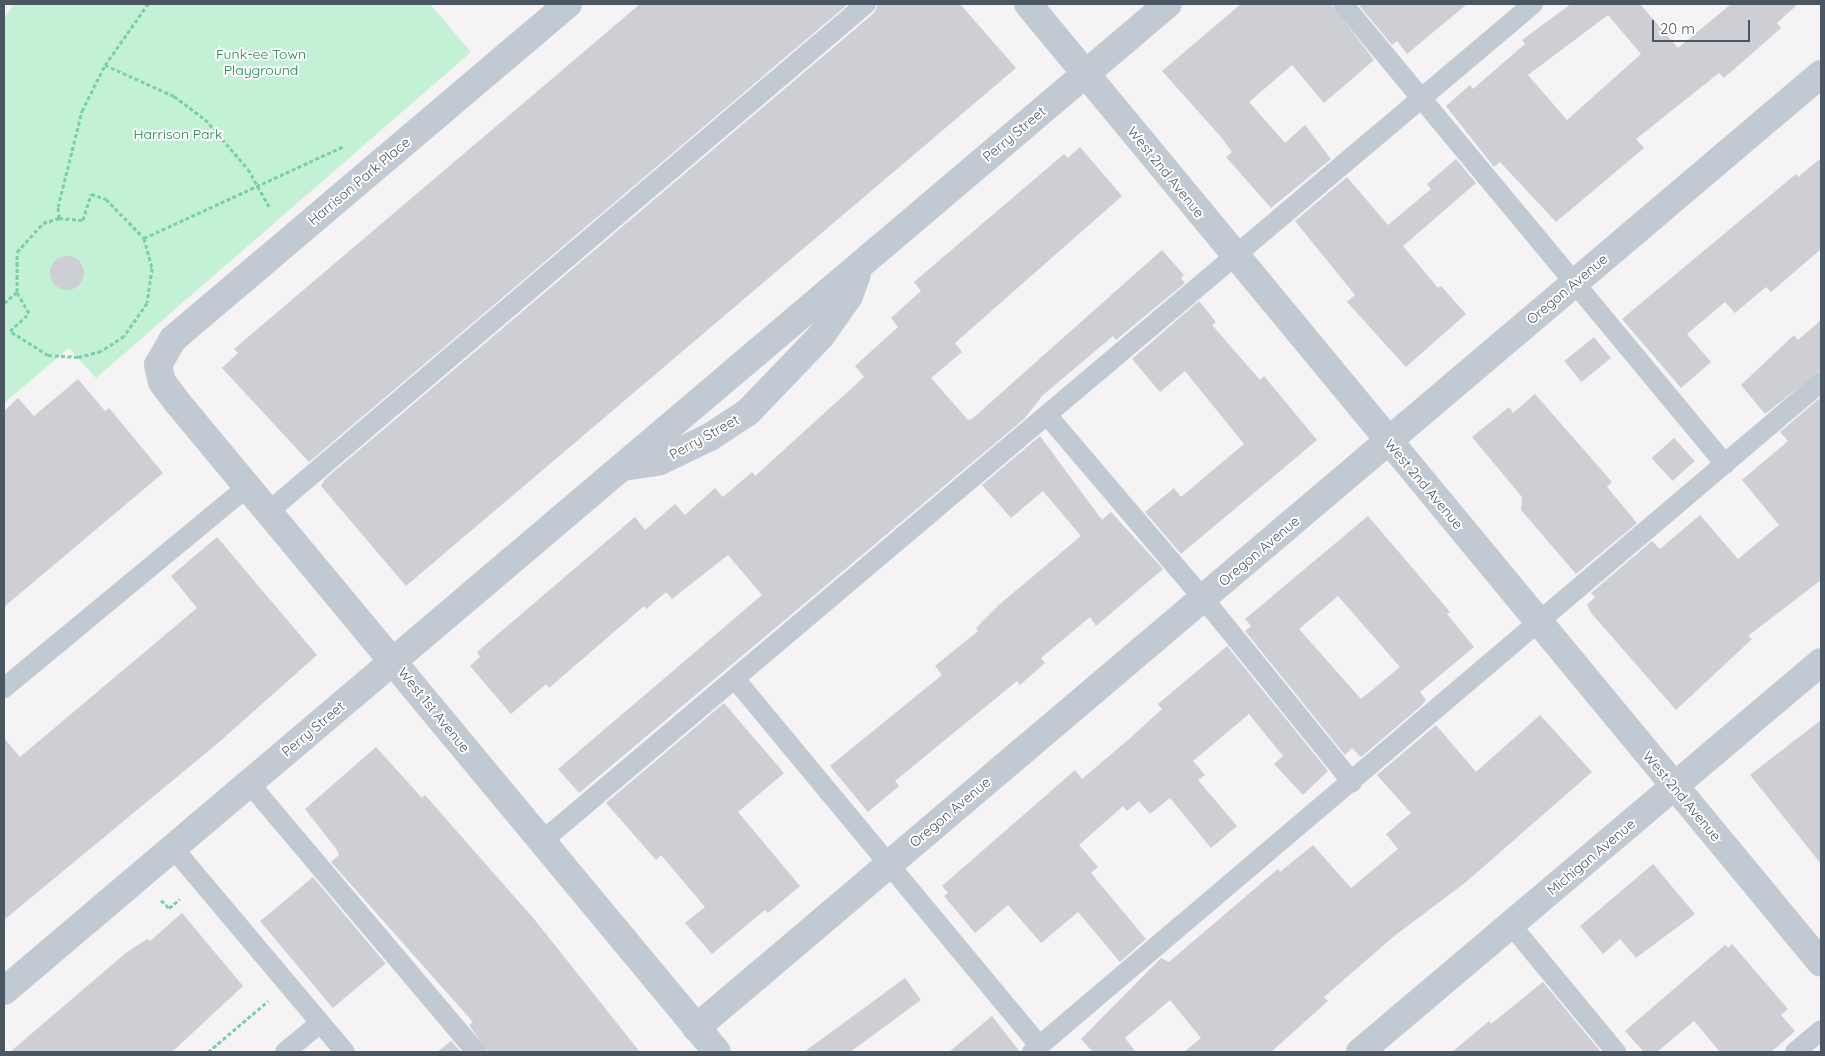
<!DOCTYPE html>
<style>
body{margin:0}
#map{position:relative;width:1825px;height:1056px;overflow:hidden;background:#f5f3f3;font-family:Quicksand,sans-serif}
div>[style]{position:absolute}
.green>*{inset:0;background:#c3f1d5}
.building>*{inset:0;background:#cdcfd5;transform-origin:0 0}
.round{border-radius:50%}
.path>*{height:3px;margin-top:-1.5px;transform-origin:0;background:repeating-linear-gradient(90deg,#7ad0a6 0 4px,transparent 0 6.5px)}
.service>*{height:20px;margin:-10px;padding:0 10px;transform-origin:10px;border-radius:10px;background:#c1cad2}
.minor>*{height:28px;margin:-14px;padding:0 14px;transform-origin:14px;border-radius:14px;background:#c1cad2}
span{translate:-50% -50%;white-space:nowrap;text-align:center;line-height:1.15;-webkit-text-stroke:4px #fff;paint-order:stroke}
.park-label{font-size:14px;color:#17864f}
.street-label{font-size:14px;color:#4a5661}
.frame{position:absolute;inset:0;border:5px solid #4a5661;pointer-events:none}
.scale{position:absolute;left:1652px;top:20px;width:98px;height:22px;box-sizing:border-box;border:2px solid #4a5661;border-top:0;padding-left:6px;font-size:15px;line-height:18px;white-space:nowrap;color:#4a5661;-webkit-text-stroke:4px #fff;paint-order:stroke}
</style>
<div id="map">
<div class="green">
<div style="clip-path:polygon(13px 4px,430px 4px,471px 52px,96px 378px,69px 348px,4px 403px,4px 19px)"></div>
</div>
<div class="building">
<div style="clip-path:polygon(640px 4px,848px 4px,309px 462px,222px 368px,238px 353px,234px 349px)"></div>
<div style="clip-path:polygon(878px 4px,960px 4px,1016px 68px,406px 586px,321px 486px,325px 479px,874px 13px)"></div>
<div style="clip-path:polygon(1241px 4px,1331px 4px,1374px 60px,1324px 103px,1292px 65px,1249px 102px,1285px 143px,1305px 125px,1331px 159px,1271px 208px,1226px 157px,1232px 152px,1221px 137px,1162px 71px)"></div>
<div style="clip-path:polygon(1358px 4px,1467px 4px,1407px 54px,1397px 41px,1392px 45px)"></div>
<div style="clip-path:polygon(evenodd,1571px 4px,1640px 4px,1678px 48px,1731px 4px,1798px 4px,1777px 23px,1781px 28px,1724px 78px,1719px 73px,1636px 139px,1644px 148px,1556px 222px,1500px 162px,1494px 167px,1446px 106px,1470px 85px,1473px 89px,1525px 44px,1522px 40px,1571px 4px,1608px 15px,1641px 54px,1567px 120px,1528px 75px,1608px 15px)"></div>
<div style="clip-path:polygon(1080px 147px,1122px 196px,955px 343px,962px 352px,931px 378px,968px 420px,972px 419px,1162px 250px,1184px 275px,1181px 278px,1185px 283px,1116px 340px,1113px 336px,1043px 395px,1025px 418px,579px 793px,558px 769px,762px 595px,728px 555px,672px 599px,666px 592px,646px 609px,644px 606px,549px 688px,546px 684px,511px 714px,470px 666px,480px 657px,477px 652px,635px 517px,645px 530px,675px 504px,685px 515px,715px 488px,723px 497px,752px 472px,755px 476px,864px 377px,855px 366px,898px 327px,891px 318px,921px 291px,914px 282px,1064px 154px,1068px 158px)"></div>
<div style="clip-path:polygon(1821px 158px,1821px 249px,1771px 292px,1766px 287px,1735px 313px,1725px 302px,1687px 334px,1711px 362px,1681px 388px,1622px 319px,1796px 174px,1798px 177px)"></div>
<div style="clip-path:polygon(1456px 159px,1476px 183px,1403px 246px,1438px 288px,1441px 286px,1466px 314px,1406px 367px,1347px 302px,1355px 295px,1295px 221px,1347px 177px,1388px 225px,1431px 189px,1427px 184px)"></div>
<div class="round" style="left:50px;top:256px;width:34px;height:34px"></div>
<div style="clip-path:polygon(1199px 301px,1216px 322px,1212px 325px,1260px 380px,1264px 376px,1317px 440px,1181px 554px,1145px 512px,1174px 488px,1181px 497px,1244px 444px,1185px 371px,1160px 392px,1132px 359px)"></div>
<div style="clip-path:polygon(1821px 320px,1821px 370px,1765px 414px,1741px 385px,1794px 335px,1798px 340px)"></div>
<div style="left:1594px;top:337px;width:27px;height:38px;rotate:51deg"></div>
<div style="clip-path:polygon(78px 379px,105px 411px,109px 408px,163px 473px,4px 607px,4px 411px,18px 398px,34px 416px)"></div>
<div style="clip-path:polygon(1535px 394px,1612px 482px,1607px 487px,1637px 523px,1576px 574px,1521px 510px,1522px 497px,1472px 437px,1509px 407px,1513px 413px)"></div>
<div style="clip-path:polygon(1821px 397px,1821px 580px,1748px 636px,1752px 639px,1676px 710px,1592px 614px,1587px 605px,1595px 597px,1591px 593px,1652px 541px,1660px 549px,1700px 515px,1738px 559px,1779px 525px,1742px 480px,1788px 441px,1780px 432px)"></div>
<div style="clip-path:polygon(1040px 436px,1102px 520px,1111px 512px,1163px 569px,1096px 626px,1090px 617px,1041px 658px,1045px 663px,1020px 685px,1017px 681px,895px 781px,899px 786px,868px 812px,830px 766px,942px 675px,935px 666px,978px 631px,976px 628px,1001px 603px,1081px 536px,1043px 491px,1011px 518px,982px 485px)"></div>
<div style="left:1674px;top:438px;width:31px;height:30px;rotate:48deg"></div>
<div style="clip-path:polygon(evenodd,1368px 516px,1450px 612px,1447px 614px,1474px 647px,1420px 692px,1426px 700px,1421px 706px,1361px 757px,1352px 748px,1345px 755px,1245px 631px,1251px 626px,1245px 619px,1368px 516px,1338px 596px,1400px 667px,1361px 699px,1299px 629px,1338px 596px)"></div>
<div style="clip-path:polygon(217px 537px,317px 655px,218px 743px,4px 920px,4px 738px,20px 757px,197px 608px,171px 576px)"></div>
<div style="clip-path:polygon(1227px 646px,1328px 771px,1303px 795px,1274px 764px,1283px 756px,1249px 714px,1193px 761px,1205px 775px,1198px 780px,1237px 826px,1211px 848px,1170px 798px,1150px 814px,1139px 801px,1127px 811px,1123px 806px,1079px 845px,1098px 867px,1091px 873px,1146px 939px,1120px 962px,1078px 912px,1041px 943px,1008px 905px,975px 933px,944px 896px,948px 893px,942px 886px,1075px 770px,1082px 779px,1128px 740px,1162px 709px,1158px 704px)"></div>
<div style="clip-path:polygon(724px 703px,784px 773px,738px 812px,800px 886px,768px 913px,765px 910px,712px 954px,685px 923px,705px 907px,661px 855px,656px 860px,606px 803px)"></div>
<div style="clip-path:polygon(1540px 715px,1592px 772px,1466px 882px,1393px 937px,1324px 997px,1328px 1001px,1271px 1052px,1184px 1052px,1201px 1038px,1170px 1000px,1125px 1038px,1136px 1052px,1093px 1052px,1081px 1039px,1161px 958px,1169px 962px,1278px 869px,1280px 872px,1313px 845px,1351px 888px,1398px 849px,1386px 834px,1411px 813px,1377px 775px,1436px 725px,1476px 772px)"></div>
<div style="clip-path:polygon(1821px 720px,1821px 864px,1750px 775px)"></div>
<div style="clip-path:polygon(376px 747px,422px 798px,425px 795px,534px 919px,640px 1052px,488px 1052px,469px 1025px,473px 1022px,331px 862px,339px 855px,337px 850px,305px 809px)"></div>
<div style="clip-path:polygon(1653px 864px,1695px 914px,1636px 958px,1620px 939px,1603px 954px,1580px 926px)"></div>
<div style="left:313px;top:877px;width:113px;height:69px;rotate:50deg"></div>
<div style="clip-path:polygon(182px 913px,243px 986px,172px 1052px,10px 1052px,127px 952px,147px 939px,150px 941px)"></div>
<div style="clip-path:polygon(1732px 944px,1788px 1009px,1781px 1015px,1795px 1031px,1771px 1052px,1720px 1052px,1694px 1021px,1657px 1052px,1644px 1052px,1625px 1031px,1725px 945px,1728px 948px)"></div>
<div style="clip-path:polygon(905px 978px,921px 1000px,850px 1052px,804px 1052px)"></div>
<div style="clip-path:polygon(1543px 982px,1601px 1052px,1452px 1052px,1489px 1021px,1491px 1024px)"></div>
<div style="clip-path:polygon(992px 1016px,1020px 1052px,949px 1052px)"></div>
<div style="clip-path:polygon(451px 1041px,461px 1052px,437px 1052px)"></div>
</div>
<div class="path">
<div style="left:105px;top:65px;width:76px;rotate:24.2deg"></div>
<div style="left:174px;top:96px;width:39px;rotate:37deg"></div>
<div style="left:205px;top:119px;width:66px;rotate:49.3deg"></div>
<div style="left:248px;top:169px;width:45px;rotate:60.6deg"></div>
<div style="left:59px;top:218px;width:24px;rotate:5deg"></div>
<div style="left:83px;top:220px;width:27px;rotate:-73deg"></div>
<div style="left:91px;top:194px;width:16px;rotate:18deg"></div>
<div style="left:106px;top:199px;width:54px;rotate:45.7deg"></div>
<div style="left:144px;top:238px;width:31px;rotate:75deg"></div>
<div style="left:152px;top:268px;width:35px;rotate:98deg"></div>
<div style="left:147px;top:303px;width:40px;rotate:124.9deg"></div>
<div style="left:124px;top:336px;width:27px;rotate:147deg"></div>
<div style="left:101px;top:351px;width:24px;rotate:165deg"></div>
<div style="left:78px;top:357px;width:30px;rotate:-176deg"></div>
<div style="left:48px;top:355px;width:45px;rotate:-147.7deg"></div>
<div style="left:10px;top:331px;width:26px;rotate:-43deg"></div>
<div style="left:29px;top:313px;width:24px;rotate:-120deg"></div>
<div style="left:17px;top:292px;width:40px;rotate:-90deg"></div>
<div style="left:17px;top:252px;width:39px;rotate:-48deg"></div>
<div style="left:43px;top:223px;width:17px;rotate:-17deg"></div>
<div style="left:59px;top:218px;width:11px;rotate:-95deg"></div>
<div style="left:58px;top:207px;width:99px;rotate:-76deg"></div>
<div style="left:82px;top:111px;width:51px;rotate:-63.4deg"></div>
<div style="left:105px;top:65px;width:75px;rotate:-54.8deg"></div>
<div style="left:144px;top:238px;width:220px;rotate:-24.7deg"></div>
<div style="left:4px;top:303px;width:17px;rotate:-40deg"></div>
<div style="left:161px;top:900px;width:11px;rotate:45deg"></div>
<div style="left:169px;top:908px;width:14px;rotate:-39deg"></div>
<div style="left:208px;top:1052px;width:79px;rotate:-40.4deg"></div>
</div>
<div class="service">
<div style="left:1343px;top:4px;width:598px;rotate:50.29deg"></div>
<div style="left:1047px;top:415px;width:240px;rotate:49.6deg"></div>
<div style="left:1203px;top:598px;width:237px;rotate:51deg"></div>
<div style="left:268px;top:512px;width:785px;rotate:-40.35deg"></div>
<div style="left:735px;top:679px;width:477px;rotate:50.3deg"></div>
<div style="left:4px;top:688px;width:315px;rotate:-39.6deg"></div>
<div style="left:249px;top:783px;width:352px;rotate:49.8deg"></div>
<div style="left:541px;top:842px;width:1299px;rotate:-40.19deg"></div>
<div style="left:174px;top:849px;width:265px;rotate:49.9deg"></div>
<div style="left:1511px;top:925px;width:165px;rotate:50.4deg"></div>
<div style="left:285px;top:1052px;width:45px;rotate:-39.6deg"></div>
<div style="left:1032px;top:1052px;width:1035px;rotate:-40.34deg"></div>
<div style="left:1795px;top:1052px;width:34px;rotate:-40deg"></div>
</div>
<div class="minor">
<div style="left:568px;top:4px;width:518px;rotate:139.7deg"></div>
<div style="left:173px;top:339px;width:30px;rotate:120deg"></div>
<div style="left:158px;top:365px;width:17px;rotate:77deg"></div>
<div style="left:162px;top:382px;width:25px;rotate:53deg"></div>
<div style="left:177px;top:402px;width:845px;rotate:50.28deg"></div>
<div style="left:1028px;top:4px;width:1244px;rotate:50.41deg"></div>
<div style="left:624px;top:467px;width:36px;rotate:-9deg"></div>
<div style="left:660px;top:461px;width:55px;rotate:-25.6deg"></div>
<div style="left:710px;top:437px;width:45px;rotate:-33.3deg"></div>
<div style="left:748px;top:412px;width:105px;rotate:-46.2deg"></div>
<div style="left:821px;top:336px;width:49px;rotate:-55deg"></div>
<div style="left:849px;top:296px;width:23px;rotate:-70deg"></div>
<div style="left:4px;top:991px;width:1526px;rotate:-40.3deg"></div>
<div style="left:696px;top:1028px;width:1475px;rotate:-40.3deg"></div>
<div style="left:1360px;top:1052px;width:604px;rotate:-40.23deg"></div>
</div>
<div class="park-label">
<span style="left:261px;top:62px">Funk-ee Town<br>Playground</span>
<span style="left:178px;top:134px">Harrison Park</span>
</div>
<div class="street-label">
<span style="left:1014px;top:134px;rotate:-40deg">Perry Street</span>
<span style="left:1166px;top:172px;rotate:51deg">West 2nd Avenue</span>
<span style="left:359px;top:181px;rotate:-40deg">Harrison Park Place</span>
<span style="left:1567px;top:289px;rotate:-40deg">Oregon Avenue</span>
<span style="left:704px;top:437px;rotate:-29deg">Perry Street</span>
<span style="left:1424px;top:484px;rotate:50deg">West 2nd Avenue</span>
<span style="left:1259px;top:551px;rotate:-40deg">Oregon Avenue</span>
<span style="left:434px;top:710px;rotate:51deg">West 1st Avenue</span>
<span style="left:313px;top:729px;rotate:-40deg">Perry Street</span>
<span style="left:1682px;top:796px;rotate:50deg">West 2nd Avenue</span>
<span style="left:950px;top:812px;rotate:-40deg">Oregon Avenue</span>
<span style="left:1591px;top:857px;rotate:-40deg">Michigan Avenue</span>
</div>
<div class="frame"></div>
<div class="scale">20 m</div>
</div>
